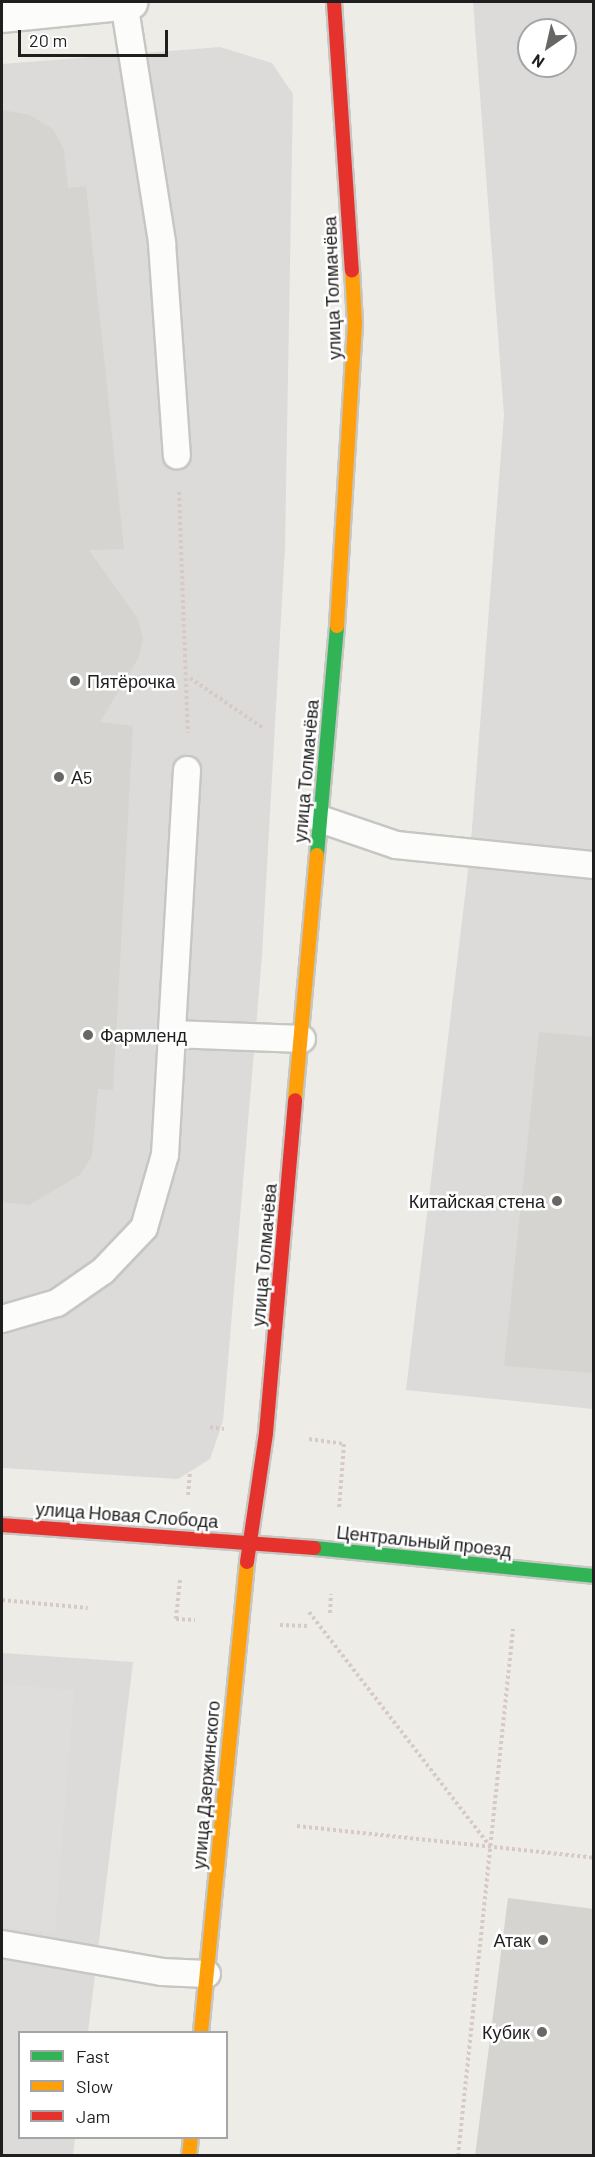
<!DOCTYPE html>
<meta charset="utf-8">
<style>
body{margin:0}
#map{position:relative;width:595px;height:2157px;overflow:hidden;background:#edece7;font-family:Barlow,sans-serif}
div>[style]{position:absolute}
.residential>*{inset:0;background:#dcdbd9}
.parking>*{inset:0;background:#dedddb}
.building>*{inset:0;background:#d5d4d0}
.path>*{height:4px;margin-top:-2px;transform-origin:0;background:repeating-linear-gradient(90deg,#d7cac6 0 3px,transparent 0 6px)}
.roads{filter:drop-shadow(2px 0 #c6c6c3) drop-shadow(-2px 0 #c6c6c3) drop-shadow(0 2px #c6c6c3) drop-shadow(0 -2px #c6c6c3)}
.lane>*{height:26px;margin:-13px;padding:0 13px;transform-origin:13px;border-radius:13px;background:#fcfcfb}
.street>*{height:33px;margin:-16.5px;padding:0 16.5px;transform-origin:16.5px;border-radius:16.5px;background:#fcfcfb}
.fast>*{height:14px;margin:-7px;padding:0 7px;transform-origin:7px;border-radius:7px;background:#30b455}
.slow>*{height:14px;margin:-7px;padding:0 7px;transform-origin:7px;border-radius:7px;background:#ff9f0a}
.jam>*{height:14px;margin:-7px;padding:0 7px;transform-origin:7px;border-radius:7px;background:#e5322d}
.dots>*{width:16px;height:16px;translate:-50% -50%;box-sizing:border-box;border:3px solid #fff;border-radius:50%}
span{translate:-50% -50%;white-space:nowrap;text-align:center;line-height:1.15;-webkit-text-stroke:5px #fff;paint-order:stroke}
.street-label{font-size:18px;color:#1f1f1f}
.poi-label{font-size:18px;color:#1f1f1f}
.left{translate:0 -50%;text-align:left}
.right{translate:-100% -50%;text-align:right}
.frame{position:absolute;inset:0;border:3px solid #1f1f1f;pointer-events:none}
.legend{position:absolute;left:18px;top:2031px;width:210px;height:108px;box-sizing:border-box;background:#fff;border:2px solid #a5a5a5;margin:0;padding:8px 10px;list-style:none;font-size:18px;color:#1f1f1f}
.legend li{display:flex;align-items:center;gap:12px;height:30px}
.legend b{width:30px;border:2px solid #a5a5a5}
.north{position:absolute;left:517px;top:18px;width:60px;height:60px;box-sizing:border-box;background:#fff;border:2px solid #a5a5a5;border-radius:50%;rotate:214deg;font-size:16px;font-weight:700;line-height:24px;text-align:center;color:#1f1f1f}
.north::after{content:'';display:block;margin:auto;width:21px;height:27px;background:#676765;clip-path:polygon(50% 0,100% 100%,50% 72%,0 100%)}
.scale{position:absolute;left:18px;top:30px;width:150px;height:27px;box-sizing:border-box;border:3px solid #1f1f1f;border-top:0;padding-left:8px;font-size:18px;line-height:21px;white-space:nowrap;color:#1f1f1f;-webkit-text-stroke:4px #fff;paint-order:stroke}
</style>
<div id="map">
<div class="residential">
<div style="clip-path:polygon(evenodd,473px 2px,593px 2px,593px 1409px,406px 1390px,470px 854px,504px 415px,473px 2px,529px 30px,565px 30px,565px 66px,529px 66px,529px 30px)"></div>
<div style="clip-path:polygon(220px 47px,272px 63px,293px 94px,285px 547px,262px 955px,223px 1421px,210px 1459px,178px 1479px,2px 1468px,2px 64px)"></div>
<div style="clip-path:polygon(2px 1653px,133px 1662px,88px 2032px,20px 2032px,20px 2138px,75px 2138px,73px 2155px,2px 2155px)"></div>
</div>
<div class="parking">
<div style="clip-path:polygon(2px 1684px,74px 1690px,55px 1932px,2px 1928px)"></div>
</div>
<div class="building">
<div style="clip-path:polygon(2px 110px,30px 115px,53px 129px,64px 150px,68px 188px,86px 186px,124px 549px,89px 550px,138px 619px,143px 638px,139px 657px,100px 722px,133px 726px,113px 1090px,98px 1089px,92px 1156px,80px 1175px,29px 1205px,2px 1202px)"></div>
<div style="clip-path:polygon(539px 1032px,594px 1037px,594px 1373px,504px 1366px)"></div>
<div style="clip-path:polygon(508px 1898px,594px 1909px,594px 2156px,475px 2156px)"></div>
</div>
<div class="path">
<div style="left:179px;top:492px;width:241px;rotate:87.9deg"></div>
<div style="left:190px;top:678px;width:88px;rotate:34.4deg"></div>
<div style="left:210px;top:1427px;width:14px;rotate:8deg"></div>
<div style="left:309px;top:1439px;width:35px;rotate:8deg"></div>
<div style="left:344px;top:1444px;width:65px;rotate:94.4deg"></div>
<div style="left:188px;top:1495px;width:23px;rotate:-85deg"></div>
<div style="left:180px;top:1580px;width:39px;rotate:96deg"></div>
<div style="left:176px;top:1619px;width:19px;rotate:3deg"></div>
<div style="left:2px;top:1600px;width:86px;rotate:5.3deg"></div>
<div style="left:309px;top:1612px;width:296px;rotate:52.3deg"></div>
<div style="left:330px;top:1613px;width:19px;rotate:-87deg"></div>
<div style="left:280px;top:1625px;width:27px;rotate:2deg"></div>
<div style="left:297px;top:1826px;width:299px;rotate:6.1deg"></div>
<div style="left:458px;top:2156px;width:530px;rotate:-84.04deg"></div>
</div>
<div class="roads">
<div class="lane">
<div style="left:124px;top:2px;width:244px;rotate:81deg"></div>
<div style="left:162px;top:243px;width:213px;rotate:86deg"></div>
<div style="left:187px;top:770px;width:264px;rotate:93.3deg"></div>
<div style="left:172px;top:1034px;width:130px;rotate:2.2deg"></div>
<div style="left:320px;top:819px;width:80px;rotate:18.9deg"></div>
<div style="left:396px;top:845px;width:199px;rotate:5.8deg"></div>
<div style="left:2px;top:1319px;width:57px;rotate:-16.2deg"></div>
<div style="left:57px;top:1303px;width:56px;rotate:-34.8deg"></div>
<div style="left:103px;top:1271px;width:59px;rotate:-46.4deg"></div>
<div style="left:144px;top:1228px;width:76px;rotate:-74deg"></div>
<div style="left:165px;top:1155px;width:121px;rotate:-86.7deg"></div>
<div style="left:2px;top:1944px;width:162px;rotate:9.9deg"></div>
<div style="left:162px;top:1972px;width:45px;rotate:2.5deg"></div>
</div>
<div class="street">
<div style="left:2px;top:15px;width:129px;rotate:-5.8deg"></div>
</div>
<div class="fast">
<div style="left:317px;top:855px;width:230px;rotate:-85deg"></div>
<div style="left:314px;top:1548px;width:281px;rotate:5.7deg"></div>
</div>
<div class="slow">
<div style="left:337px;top:626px;width:304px;rotate:-86.6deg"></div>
<div style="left:355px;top:323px;width:53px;rotate:-93.2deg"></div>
<div style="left:295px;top:1100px;width:246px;rotate:-84.9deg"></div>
<div style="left:201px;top:2032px;width:472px;rotate:-84.4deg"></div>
<div style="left:189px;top:2156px;width:18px;rotate:-84deg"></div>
</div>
<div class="jam">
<div style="left:334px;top:2px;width:269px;rotate:86.2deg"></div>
<div style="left:2px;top:1525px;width:313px;rotate:4.2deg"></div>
<div style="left:247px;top:1562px;width:130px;rotate:-81.6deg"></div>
<div style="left:266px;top:1433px;width:334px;rotate:-85deg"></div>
</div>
</div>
<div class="dots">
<div style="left:75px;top:681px;background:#676765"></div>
<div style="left:59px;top:777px;background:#676765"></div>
<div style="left:88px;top:1035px;background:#676765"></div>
<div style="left:557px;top:1201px;background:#676765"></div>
<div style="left:543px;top:1940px;background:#676765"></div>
<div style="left:542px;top:2032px;background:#676765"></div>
</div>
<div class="street-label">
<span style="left:332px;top:288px;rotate:-92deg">улица Толмачёва</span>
<span style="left:306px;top:771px;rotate:-85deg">улица Толмачёва</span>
<span style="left:264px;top:1255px;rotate:-85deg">улица Толмачёва</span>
<span style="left:127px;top:1515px;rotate:4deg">улица Новая Слобода</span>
<span style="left:424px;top:1541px;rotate:6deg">Центральный проезд</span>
<span style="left:206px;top:1785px;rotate:-85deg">улица Дзержинского</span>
</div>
<div class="poi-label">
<span class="left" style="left:87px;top:681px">Пятёрочка</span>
<span class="left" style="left:71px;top:777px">А5</span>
<span class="left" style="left:100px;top:1035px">Фармленд</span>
<span class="right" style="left:545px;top:1201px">Китайская стена</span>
<span class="right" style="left:531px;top:1940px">Атак</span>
<span class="right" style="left:530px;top:2032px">Кубик</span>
</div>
<div class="frame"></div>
<ul class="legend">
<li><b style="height:8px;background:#30b455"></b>Fast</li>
<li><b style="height:8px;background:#ff9f0a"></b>Slow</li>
<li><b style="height:8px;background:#e5322d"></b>Jam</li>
</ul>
<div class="north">N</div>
<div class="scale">20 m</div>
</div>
